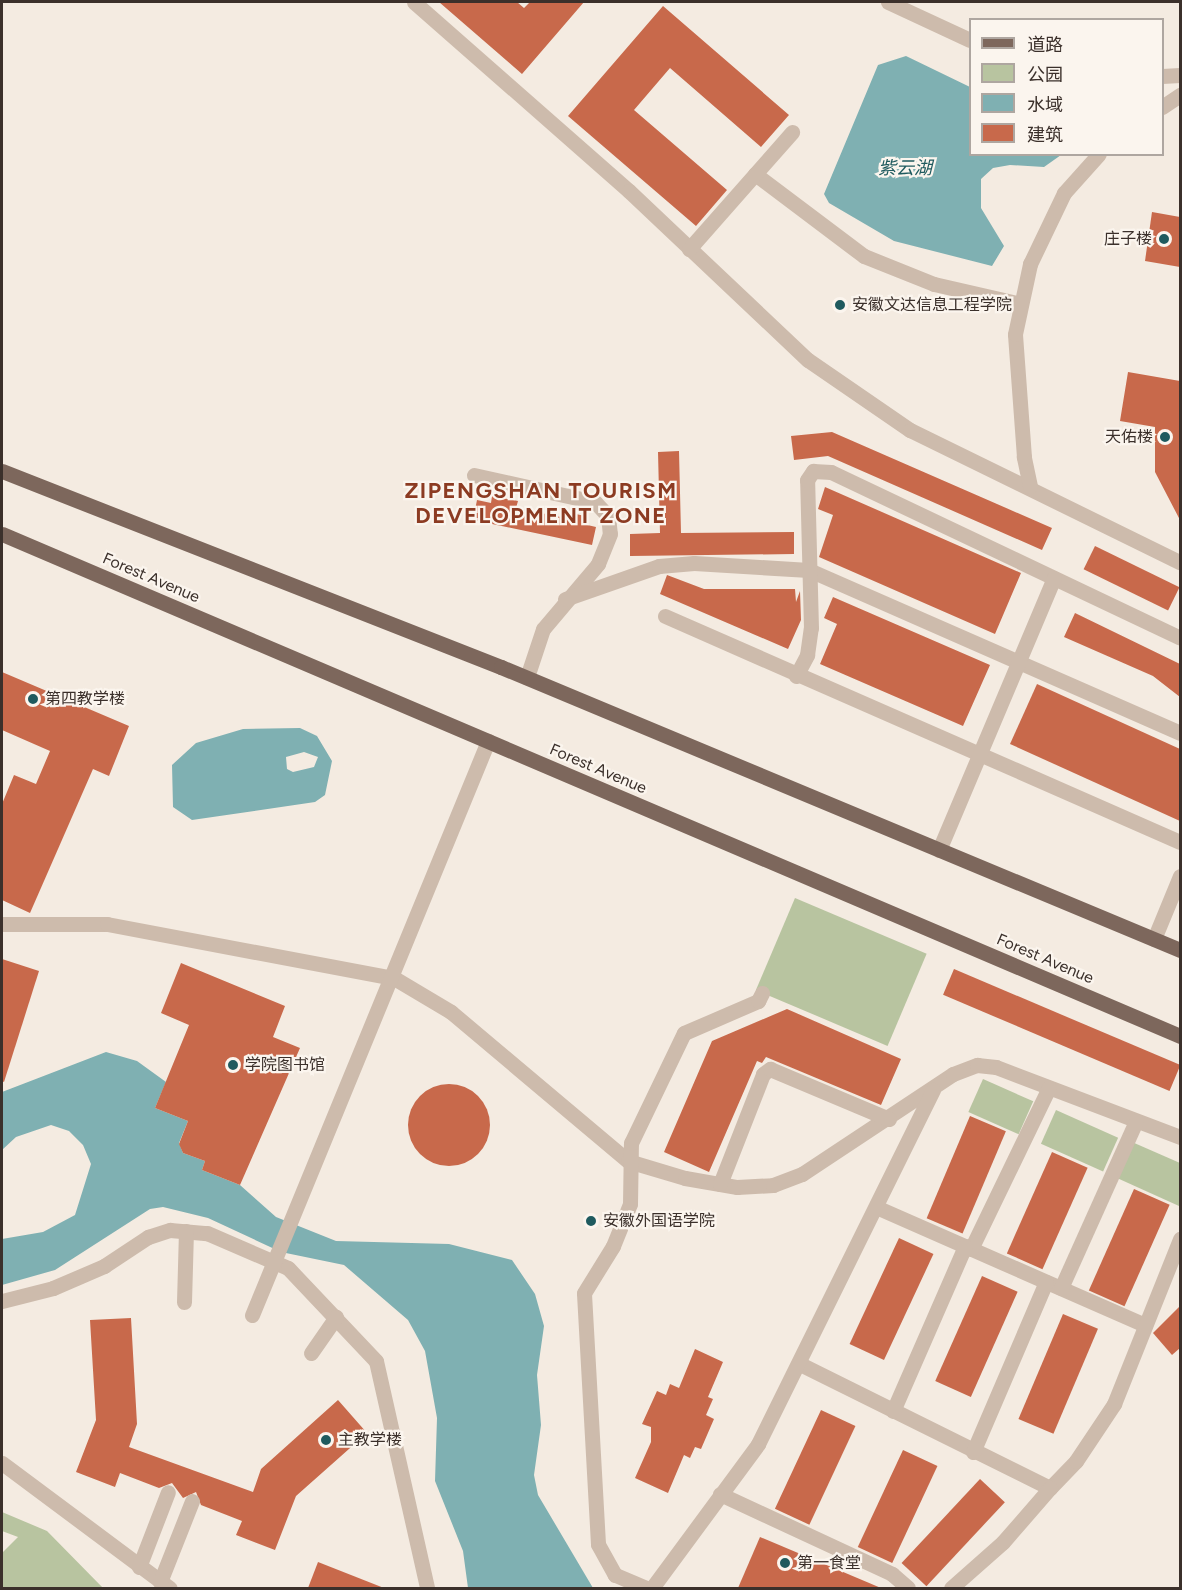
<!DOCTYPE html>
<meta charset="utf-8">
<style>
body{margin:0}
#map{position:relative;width:1182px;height:1590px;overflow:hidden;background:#f4ebe1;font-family:Figtree,"Noto Sans SC",sans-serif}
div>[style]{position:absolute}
.green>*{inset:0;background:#b8c4a0;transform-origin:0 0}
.water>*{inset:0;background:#7fb0b2}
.building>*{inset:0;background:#c8694b;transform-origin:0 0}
.round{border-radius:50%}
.street>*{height:15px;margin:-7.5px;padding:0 7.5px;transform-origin:7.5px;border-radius:7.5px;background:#cdbbac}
.primary>*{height:15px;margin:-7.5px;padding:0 7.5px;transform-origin:7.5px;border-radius:7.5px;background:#7d675c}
.dots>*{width:16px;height:16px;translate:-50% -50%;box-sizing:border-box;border:3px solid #fbf5ee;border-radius:50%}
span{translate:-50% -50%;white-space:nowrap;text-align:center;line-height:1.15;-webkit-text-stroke:4.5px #fbf5ee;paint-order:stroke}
.poi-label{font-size:16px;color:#3b302b}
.right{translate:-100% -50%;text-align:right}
.left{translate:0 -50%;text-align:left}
.street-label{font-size:16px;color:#3b302b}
.water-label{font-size:18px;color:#1f5a5e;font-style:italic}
.district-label{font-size:22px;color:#8c3b22;font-weight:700;letter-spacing:1.5px}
.frame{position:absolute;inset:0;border:3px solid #3b302b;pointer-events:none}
.legend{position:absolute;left:969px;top:18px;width:195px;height:138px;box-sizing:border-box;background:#fbf5ee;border:2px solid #aea6a0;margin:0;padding:8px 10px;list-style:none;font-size:18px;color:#3b302b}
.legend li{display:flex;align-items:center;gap:12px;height:30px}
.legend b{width:30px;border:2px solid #aea6a0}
</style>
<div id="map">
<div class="green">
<div style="left:795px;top:898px;width:143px;height:100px;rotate:23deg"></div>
<div style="left:983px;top:1079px;width:55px;height:36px;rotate:24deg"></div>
<div style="left:1056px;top:1110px;width:68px;height:37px;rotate:24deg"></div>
<div style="clip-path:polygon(1132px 1142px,1180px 1163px,1179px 1206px,1117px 1178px)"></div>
<div style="clip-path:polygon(2px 1512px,47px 1531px,103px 1588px,2px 1588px,2px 1553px,18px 1537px,2px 1531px)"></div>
</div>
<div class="water">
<div style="clip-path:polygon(906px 56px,970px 87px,970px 154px,1061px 155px,1044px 167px,1010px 165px,993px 168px,981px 179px,981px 208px,1004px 246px,992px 266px,894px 241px,829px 203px,824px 194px,878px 65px)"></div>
<div style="clip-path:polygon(evenodd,300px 728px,317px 736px,332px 761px,325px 795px,315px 802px,192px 820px,173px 807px,172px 765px,196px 743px,243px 729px,300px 728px,304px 752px,318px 757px,314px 767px,293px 772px,287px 769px,286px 757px,304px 752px)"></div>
<div style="clip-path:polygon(106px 1052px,137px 1061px,166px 1082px,155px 1108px,188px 1121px,179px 1143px,183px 1153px,205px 1161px,202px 1170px,240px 1185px,276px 1217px,336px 1241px,449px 1244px,512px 1260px,535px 1294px,544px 1326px,537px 1375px,541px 1425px,534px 1475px,538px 1495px,593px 1588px,468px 1588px,463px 1551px,435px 1481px,437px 1418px,425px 1351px,408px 1320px,344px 1265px,281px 1252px,208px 1218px,163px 1207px,150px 1209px,55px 1270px,2px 1285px,2px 1239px,43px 1232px,75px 1215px,91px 1164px,83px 1145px,69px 1131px,51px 1125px,16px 1137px,2px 1150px,2px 1092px)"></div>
</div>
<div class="building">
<div style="clip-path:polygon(439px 2px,517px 2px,524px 8px,530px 2px,584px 2px,522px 74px)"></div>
<div style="clip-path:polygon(663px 6px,789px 115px,761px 147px,670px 68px,634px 110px,727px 190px,696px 226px,568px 116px)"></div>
<div style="clip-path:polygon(1152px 212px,1180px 217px,1180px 267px,1145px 261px)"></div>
<div style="clip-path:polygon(1128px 372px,1180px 381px,1180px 520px,1155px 472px,1155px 427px,1120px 421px)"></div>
<div style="clip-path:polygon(832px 432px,1052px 528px,1042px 550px,828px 456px,794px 460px,791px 436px)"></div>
<div style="clip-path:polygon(679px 451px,681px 533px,794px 532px,794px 554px,630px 556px,630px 534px,660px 533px,658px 452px)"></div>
<div style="clip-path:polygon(825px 487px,1021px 573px,995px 634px,819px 557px,833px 515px,818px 509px)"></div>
<div style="clip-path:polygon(492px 496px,518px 501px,516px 508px,561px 517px,562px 511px,585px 516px,583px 524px,596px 527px,592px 545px,473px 520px,477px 500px,491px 503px)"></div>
<div style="left:1095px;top:546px;width:94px;height:26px;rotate:26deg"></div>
<div style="clip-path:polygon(667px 575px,704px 589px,795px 589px,796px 602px,800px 591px,801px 620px,788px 649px,660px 594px)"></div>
<div style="clip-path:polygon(833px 597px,990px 665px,963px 726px,820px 664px,837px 624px,824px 618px)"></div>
<div style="clip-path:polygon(1075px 613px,1180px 664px,1180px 697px,1153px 676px,1064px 637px)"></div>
<div style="clip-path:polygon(2px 672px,129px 726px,109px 776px,93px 769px,30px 913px,2px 900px,2px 804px,14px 775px,36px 784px,50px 751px,2px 730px)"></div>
<div style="clip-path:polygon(1037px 684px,1180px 749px,1180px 821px,1010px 744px)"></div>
<div style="clip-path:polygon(2px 959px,39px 971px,4px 1082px,2px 1081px)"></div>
<div style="clip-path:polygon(181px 963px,285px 1006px,273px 1037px,300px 1048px,240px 1185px,202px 1170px,205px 1161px,183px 1153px,179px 1144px,188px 1121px,155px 1108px,189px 1025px,161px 1013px)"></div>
<div style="left:954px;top:969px;width:246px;height:28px;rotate:23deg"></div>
<div style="clip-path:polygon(787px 1009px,901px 1059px,881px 1105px,766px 1057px,762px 1063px,757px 1061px,709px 1172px,664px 1152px,712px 1041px)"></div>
<div class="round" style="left:408px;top:1084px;width:82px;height:82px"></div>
<div style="left:970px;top:1116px;width:39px;height:111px;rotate:23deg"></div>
<div style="left:1052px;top:1152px;width:39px;height:111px;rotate:24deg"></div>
<div style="left:1134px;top:1189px;width:39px;height:111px;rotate:24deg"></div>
<div style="left:899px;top:1238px;width:38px;height:117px;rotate:25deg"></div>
<div style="left:982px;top:1276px;width:39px;height:115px;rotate:24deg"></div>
<div style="clip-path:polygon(1180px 1306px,1180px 1348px,1172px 1355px,1153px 1333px)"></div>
<div style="left:1063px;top:1314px;width:38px;height:114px;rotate:23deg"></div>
<div style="clip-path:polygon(131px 1318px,137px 1424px,129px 1447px,253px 1492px,261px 1469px,338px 1400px,367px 1433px,296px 1496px,275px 1550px,236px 1535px,242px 1521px,201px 1505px,196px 1492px,183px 1498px,172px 1483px,159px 1488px,120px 1473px,115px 1487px,76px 1472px,96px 1420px,90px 1320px)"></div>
<div style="clip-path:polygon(695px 1349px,723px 1362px,708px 1397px,713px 1399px,706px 1415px,714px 1419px,701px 1449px,695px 1447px,690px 1458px,684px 1455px,668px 1493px,635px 1478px,651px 1442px,651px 1427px,642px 1424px,657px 1391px,666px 1395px,670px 1384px,679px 1388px)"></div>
<div style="left:821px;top:1410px;width:38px;height:109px;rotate:25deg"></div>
<div style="left:903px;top:1450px;width:38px;height:107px;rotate:25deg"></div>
<div style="left:980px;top:1479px;width:34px;height:115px;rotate:43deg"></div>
<div style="clip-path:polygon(760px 1537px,881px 1588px,738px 1588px)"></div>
<div style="clip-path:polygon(318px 1562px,384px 1588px,308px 1588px)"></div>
</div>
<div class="street">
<div style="left:414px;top:2px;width:286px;rotate:41.3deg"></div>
<div style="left:629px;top:191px;width:246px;rotate:43.4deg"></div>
<div style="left:808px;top:360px;width:124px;rotate:34.5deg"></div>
<div style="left:910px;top:430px;width:301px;rotate:26.1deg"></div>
<div style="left:888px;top:2px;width:90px;rotate:24.9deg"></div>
<div style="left:1162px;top:76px;width:18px;rotate:-3deg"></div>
<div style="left:1162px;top:107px;width:22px;rotate:-34deg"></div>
<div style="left:755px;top:174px;width:136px;rotate:37deg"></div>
<div style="left:864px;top:256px;width:75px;rotate:21.8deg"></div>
<div style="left:934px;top:284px;width:89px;rotate:12.9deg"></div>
<div style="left:689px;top:249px;width:156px;rotate:-48.6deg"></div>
<div style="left:474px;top:475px;width:124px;rotate:12.6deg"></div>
<div style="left:595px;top:502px;width:19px;rotate:47deg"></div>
<div style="left:608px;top:516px;width:18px;rotate:84deg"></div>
<div style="left:610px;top:534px;width:32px;rotate:112deg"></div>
<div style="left:598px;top:564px;width:85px;rotate:130.2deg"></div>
<div style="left:543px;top:629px;width:51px;rotate:108.4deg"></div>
<div style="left:1030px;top:486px;width:30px;rotate:-102deg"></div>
<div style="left:1024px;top:457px;width:123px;rotate:-94.2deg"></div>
<div style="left:1015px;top:334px;width:72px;rotate:-77.9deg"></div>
<div style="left:1030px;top:264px;width:79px;rotate:-64.4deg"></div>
<div style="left:1064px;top:193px;width:52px;rotate:-48.1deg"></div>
<div style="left:565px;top:599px;width:100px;rotate:-19.3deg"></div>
<div style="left:659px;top:566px;width:35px;rotate:-5deg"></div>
<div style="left:694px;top:563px;width:115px;rotate:3.5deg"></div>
<div style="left:809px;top:570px;width:405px;rotate:23.7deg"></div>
<div style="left:665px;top:616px;width:562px;rotate:23.69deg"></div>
<div style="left:796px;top:676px;width:24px;rotate:-62deg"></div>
<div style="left:807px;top:655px;width:27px;rotate:-82deg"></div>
<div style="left:811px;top:628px;width:148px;rotate:-91.5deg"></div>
<div style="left:807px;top:480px;width:11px;rotate:-56deg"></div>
<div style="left:813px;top:471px;width:18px;rotate:3deg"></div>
<div style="left:831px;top:472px;width:386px;rotate:25.4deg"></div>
<div style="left:939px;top:850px;width:295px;rotate:-67.1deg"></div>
<div style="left:2px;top:924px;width:105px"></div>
<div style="left:107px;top:924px;width:292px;rotate:10.7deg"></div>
<div style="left:394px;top:978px;width:66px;rotate:30.8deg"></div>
<div style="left:451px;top:1012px;width:231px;rotate:40.1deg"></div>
<div style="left:628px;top:1161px;width:59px;rotate:16.6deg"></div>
<div style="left:685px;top:1178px;width:53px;rotate:9.8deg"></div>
<div style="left:737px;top:1187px;width:36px;rotate:-3deg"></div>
<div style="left:773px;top:1185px;width:31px;rotate:-21deg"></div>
<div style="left:802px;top:1174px;width:181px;rotate:-33.5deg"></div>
<div style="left:953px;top:1074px;width:26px;rotate:-21deg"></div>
<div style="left:977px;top:1065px;width:19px;rotate:6deg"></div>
<div style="left:996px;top:1067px;width:197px;rotate:20.8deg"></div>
<div style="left:1154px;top:939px;width:68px;rotate:-67.6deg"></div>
<div style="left:720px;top:1184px;width:118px;rotate:-68.6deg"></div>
<div style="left:763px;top:1074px;width:9px;rotate:-36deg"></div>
<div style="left:770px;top:1069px;width:129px;rotate:22.8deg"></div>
<div style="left:876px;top:1207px;width:294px;rotate:23.7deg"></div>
<div style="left:971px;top:1249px;width:179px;rotate:-64.2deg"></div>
<div style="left:1061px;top:1288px;width:183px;rotate:-65.8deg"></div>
<div style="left:2px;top:1301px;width:53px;rotate:-14.3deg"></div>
<div style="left:53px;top:1288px;width:56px;rotate:-23.3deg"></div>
<div style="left:104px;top:1266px;width:53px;rotate:-33.4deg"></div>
<div style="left:148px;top:1237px;width:23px;rotate:-18deg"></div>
<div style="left:170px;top:1230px;width:37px;rotate:5deg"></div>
<div style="left:207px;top:1233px;width:88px;rotate:23.4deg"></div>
<div style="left:288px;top:1268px;width:128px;rotate:46.6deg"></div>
<div style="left:376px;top:1361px;width:233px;rotate:77.3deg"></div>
<div style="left:184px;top:1302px;width:71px;rotate:-88.4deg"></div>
<div style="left:252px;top:1315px;width:621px;rotate:-67.65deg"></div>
<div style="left:311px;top:1353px;width:44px;rotate:-55.2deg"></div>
<div style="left:800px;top:1364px;width:279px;rotate:26.4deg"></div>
<div style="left:1050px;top:1488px;width:37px;rotate:-46deg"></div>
<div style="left:1076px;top:1461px;width:69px;rotate:-56.3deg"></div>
<div style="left:1114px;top:1404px;width:178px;rotate:-68.2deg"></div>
<div style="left:893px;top:1411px;width:180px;rotate:-66.4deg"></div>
<div style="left:973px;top:1452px;width:185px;rotate:-66.8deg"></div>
<div style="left:2px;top:1463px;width:209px;rotate:36.7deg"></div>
<div style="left:720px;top:1494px;width:190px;rotate:24.9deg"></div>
<div style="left:892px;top:1574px;width:21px;rotate:41deg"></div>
<div style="left:139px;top:1567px;width:80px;rotate:-68.9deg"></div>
<div style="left:160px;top:1582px;width:87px;rotate:-68.4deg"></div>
<div style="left:646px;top:1588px;width:34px;rotate:-157deg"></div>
<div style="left:615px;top:1575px;width:35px;rotate:-119deg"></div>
<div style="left:598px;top:1544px;width:251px;rotate:-93.2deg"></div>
<div style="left:584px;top:1293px;width:55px;rotate:-58.3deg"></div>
<div style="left:613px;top:1246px;width:45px;rotate:-68deg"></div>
<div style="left:630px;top:1204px;width:61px;rotate:-89.1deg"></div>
<div style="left:631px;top:1143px;width:122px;rotate:-64.3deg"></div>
<div style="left:684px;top:1033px;width:81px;rotate:-23.4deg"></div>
<div style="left:758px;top:1001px;width:9px;rotate:-63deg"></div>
<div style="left:652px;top:1588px;width:179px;rotate:-53.6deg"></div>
<div style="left:758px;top:1444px;width:395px;rotate:-63.7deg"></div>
<div style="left:951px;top:1588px;width:69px;rotate:-41.5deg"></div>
<div style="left:1003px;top:1542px;width:72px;rotate:-49deg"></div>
</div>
<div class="primary">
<div style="left:2px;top:471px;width:536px;rotate:21.44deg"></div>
<div style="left:501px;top:667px;width:736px;rotate:22.63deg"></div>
<div style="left:2px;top:534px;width:1281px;rotate:23.08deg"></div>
</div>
<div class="dots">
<div style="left:1164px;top:239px;background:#1f5a5e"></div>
<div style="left:840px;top:305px;background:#1f5a5e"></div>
<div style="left:1165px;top:437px;background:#1f5a5e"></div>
<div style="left:33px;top:699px;background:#1f5a5e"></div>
<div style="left:233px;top:1065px;background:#1f5a5e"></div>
<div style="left:591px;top:1221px;background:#1f5a5e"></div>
<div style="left:326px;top:1440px;background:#1f5a5e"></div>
<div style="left:785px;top:1563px;background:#1f5a5e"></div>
</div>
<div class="poi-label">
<span class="right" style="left:1152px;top:239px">庄子楼</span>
<span class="left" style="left:852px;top:305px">安徽文达信息工程学院</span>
<span class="right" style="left:1153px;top:437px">天佑楼</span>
<span class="left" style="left:45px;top:699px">第四教学楼</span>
<span class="left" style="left:245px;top:1065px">学院图书馆</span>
<span class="left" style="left:603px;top:1221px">安徽外国语学院</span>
<span class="left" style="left:338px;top:1440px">主教学楼</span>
<span class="left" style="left:797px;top:1563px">第一食堂</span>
</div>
<div class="street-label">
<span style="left:151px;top:578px;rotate:23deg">Forest Avenue</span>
<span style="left:598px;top:769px;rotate:23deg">Forest Avenue</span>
<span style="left:1045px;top:959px;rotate:23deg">Forest Avenue</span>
</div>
<div class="water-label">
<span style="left:905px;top:168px">紫云湖</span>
</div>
<div class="district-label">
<span style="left:541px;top:503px">ZIPENGSHAN TOURISM<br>DEVELOPMENT ZONE</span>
</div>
<div class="frame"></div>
<ul class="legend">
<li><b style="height:8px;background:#7d675c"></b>道路</li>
<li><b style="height:16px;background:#b8c4a0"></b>公园</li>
<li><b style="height:16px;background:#7fb0b2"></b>水域</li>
<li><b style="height:16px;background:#c8694b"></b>建筑</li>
</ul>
</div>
